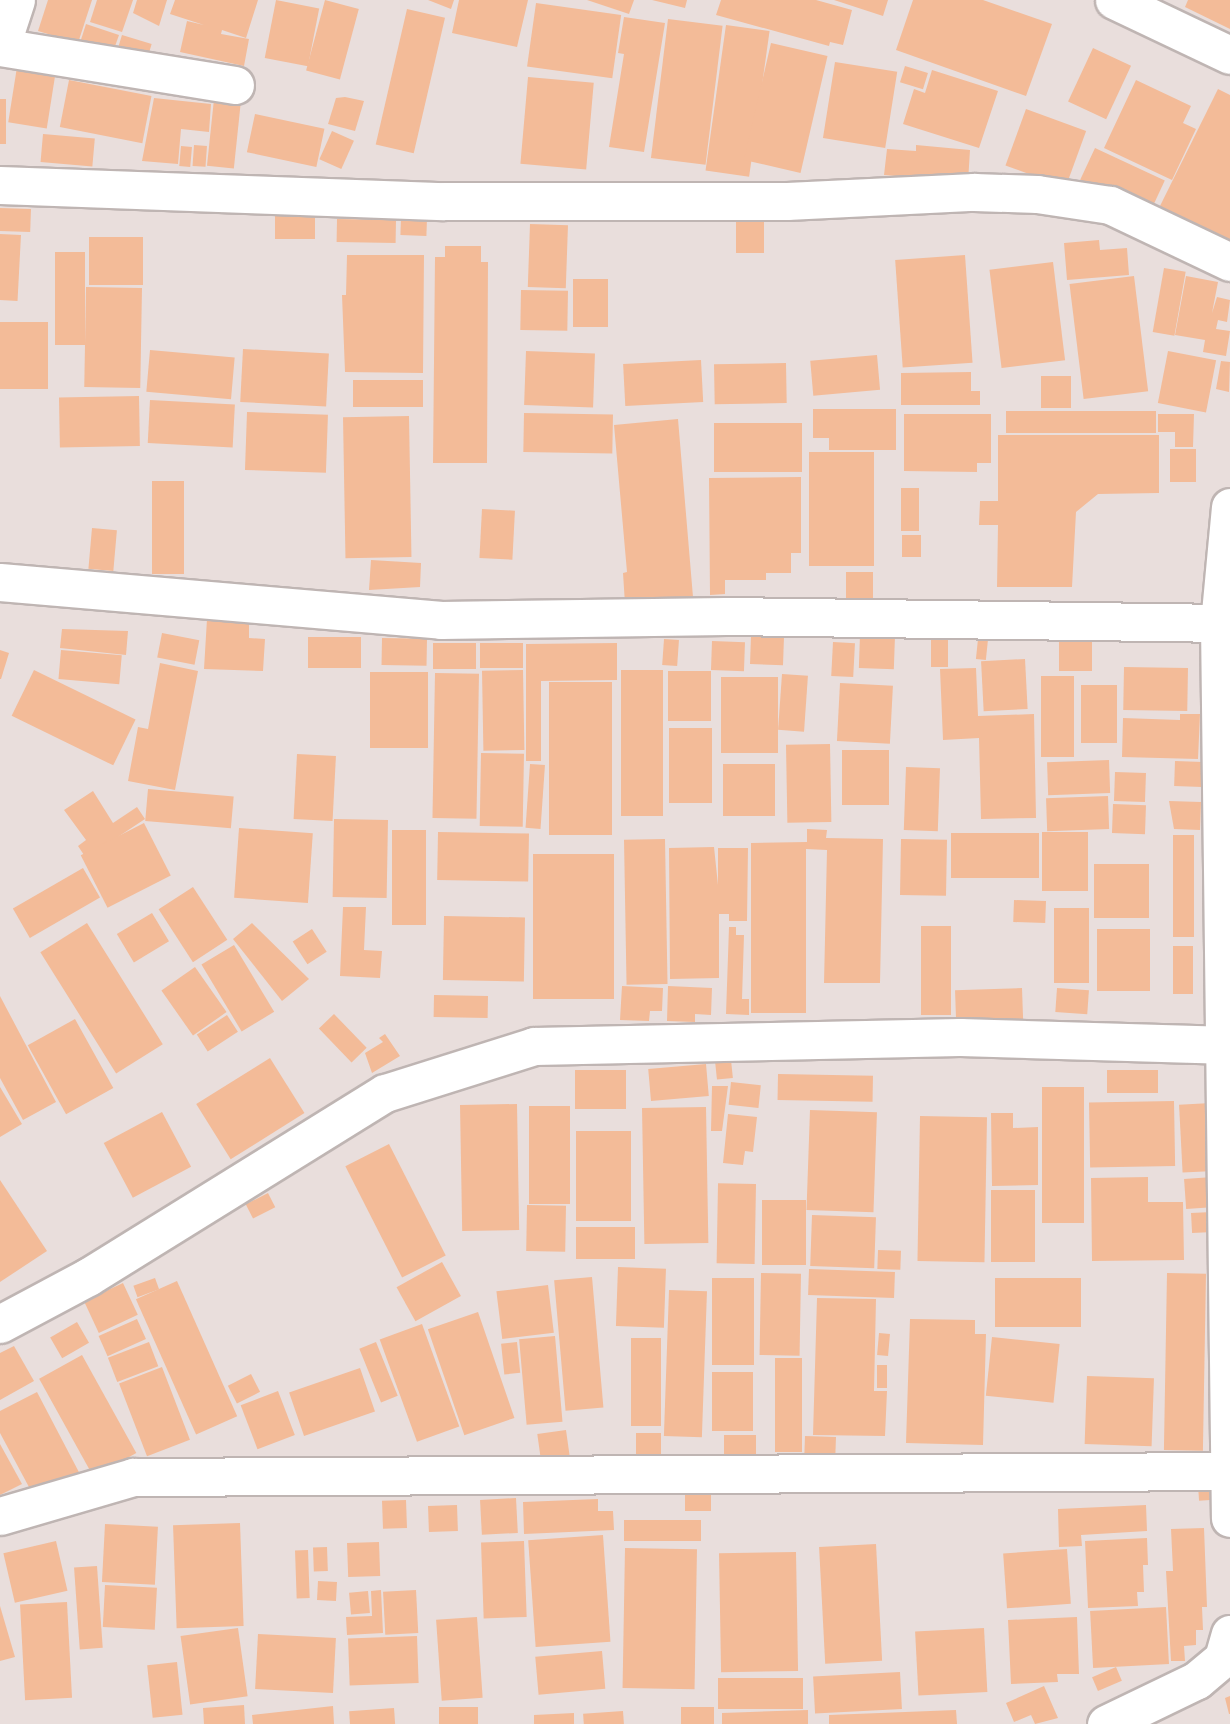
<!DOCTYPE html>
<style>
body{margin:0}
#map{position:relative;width:1230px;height:1724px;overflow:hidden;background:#e9dedc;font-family:"IBM Plex Serif",serif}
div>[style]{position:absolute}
.building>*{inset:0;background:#f3bb98;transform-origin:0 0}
.roads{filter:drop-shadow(2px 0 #bfb5b3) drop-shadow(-2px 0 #bfb5b3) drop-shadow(0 2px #bfb5b3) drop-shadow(0 -2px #bfb5b3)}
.minor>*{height:37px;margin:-18.5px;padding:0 18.5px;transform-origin:18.5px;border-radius:18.5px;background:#fff}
span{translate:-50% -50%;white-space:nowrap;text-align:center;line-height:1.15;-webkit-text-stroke:7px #f6ebe9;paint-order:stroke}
</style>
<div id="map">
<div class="building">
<div style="clip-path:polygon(48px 0,92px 0,78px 43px,38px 31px)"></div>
<div style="clip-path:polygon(97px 0,133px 0,122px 32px,90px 22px)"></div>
<div style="clip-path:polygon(137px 0,167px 0,159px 26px,133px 13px)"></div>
<div style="clip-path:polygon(175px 0,258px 0,246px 38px,222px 30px,221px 34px,249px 39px,244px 66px,180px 52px,187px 21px,204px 25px,170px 14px)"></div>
<div style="left:276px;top:0;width:44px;height:59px;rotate:11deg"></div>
<div style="left:325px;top:0;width:35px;height:73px;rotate:15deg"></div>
<div style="clip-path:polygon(428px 0,454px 0,451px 9px)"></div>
<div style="clip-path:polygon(459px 0,528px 0,517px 47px,452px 33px)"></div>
<div style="clip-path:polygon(587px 0,634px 0,629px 14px)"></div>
<div style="clip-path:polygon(652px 0,687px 0,685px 8px)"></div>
<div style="clip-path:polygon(721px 0,816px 0,852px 10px,843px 45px,830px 42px,829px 46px,716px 15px)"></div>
<div style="clip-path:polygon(834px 0,888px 0,883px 16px)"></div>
<div style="clip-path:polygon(913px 0,983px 0,1052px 24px,1026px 96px,896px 50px)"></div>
<div style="clip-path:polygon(1188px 0,1230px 0,1230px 29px,1185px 7px)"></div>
<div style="left:536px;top:3px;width:86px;height:64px;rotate:8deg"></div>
<div style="left:407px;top:9px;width:39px;height:139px;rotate:13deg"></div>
<div style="clip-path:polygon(624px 17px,665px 23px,644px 152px,609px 147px,624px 54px,618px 53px)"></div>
<div style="left:668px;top:19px;width:55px;height:140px;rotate:7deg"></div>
<div style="clip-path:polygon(86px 24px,119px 35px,113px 52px,78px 49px)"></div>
<div style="left:726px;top:25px;width:44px;height:147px;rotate:8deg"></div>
<div style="left:122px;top:35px;width:31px;height:15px;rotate:17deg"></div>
<div style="left:771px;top:43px;width:58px;height:120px;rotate:13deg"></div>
<div style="left:1093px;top:48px;width:42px;height:59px;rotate:25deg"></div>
<div style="left:835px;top:62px;width:63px;height:77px;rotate:9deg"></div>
<div style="left:905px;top:66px;width:24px;height:17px;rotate:17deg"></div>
<div style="left:17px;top:67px;width:39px;height:56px;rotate:9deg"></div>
<div style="clip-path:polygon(932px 70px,998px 91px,979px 148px,903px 124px,914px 89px,925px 93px)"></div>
<div style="left:528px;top:77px;width:66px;height:87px;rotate:5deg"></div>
<div style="left:69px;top:80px;width:84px;height:48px;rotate:11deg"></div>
<div style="clip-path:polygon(1136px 80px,1191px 106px,1183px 123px,1196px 129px,1172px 180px,1104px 148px)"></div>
<div style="clip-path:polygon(1218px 89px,1230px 95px,1230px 243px,1159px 208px)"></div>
<div style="clip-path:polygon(345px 97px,364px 101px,355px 131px,328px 124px,336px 98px)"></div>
<div style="clip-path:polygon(154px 98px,211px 104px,209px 132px,181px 129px,178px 164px,142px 161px)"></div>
<div style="left:0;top:99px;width:6px;height:45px"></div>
<div style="left:214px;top:99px;width:27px;height:67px;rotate:6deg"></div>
<div style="left:1026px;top:109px;width:64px;height:60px;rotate:20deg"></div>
<div style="left:255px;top:114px;width:71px;height:39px;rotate:12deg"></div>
<div style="left:332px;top:131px;width:24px;height:31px;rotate:24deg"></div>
<div style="left:43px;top:134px;width:52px;height:28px;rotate:5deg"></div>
<div style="left:194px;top:145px;width:13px;height:21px;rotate:4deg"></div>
<div style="clip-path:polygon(916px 145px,970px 150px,968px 182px,884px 175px,887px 149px,916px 151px)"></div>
<div style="left:181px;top:146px;width:11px;height:20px;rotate:5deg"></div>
<div style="left:1095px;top:148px;width:77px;height:35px;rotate:25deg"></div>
<div style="left:0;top:208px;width:31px;height:23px;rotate:2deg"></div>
<div style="left:275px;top:215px;width:40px;height:24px"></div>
<div style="left:401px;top:218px;width:26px;height:17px;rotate:2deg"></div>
<div style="left:337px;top:219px;width:59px;height:23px;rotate:1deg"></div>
<div style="left:736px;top:222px;width:28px;height:31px"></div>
<div style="left:530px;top:224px;width:38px;height:63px;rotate:2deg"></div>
<div style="left:0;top:234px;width:21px;height:66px;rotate:3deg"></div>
<div style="left:89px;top:237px;width:54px;height:48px"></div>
<div style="clip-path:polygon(1099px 240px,1100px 250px,1127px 248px,1129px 275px,1067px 280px,1064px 243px)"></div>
<div style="clip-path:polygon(445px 246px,481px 246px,481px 262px,488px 262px,487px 463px,433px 463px,435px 257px,445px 257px)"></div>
<div style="left:55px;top:252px;width:30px;height:93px"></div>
<div style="clip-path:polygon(347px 255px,424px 255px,423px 373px,345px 372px,342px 295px,346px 295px)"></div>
<div style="left:965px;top:255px;width:108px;height:70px;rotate:86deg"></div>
<div style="left:1053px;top:262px;width:99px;height:64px;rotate:83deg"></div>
<div style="left:1164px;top:268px;width:22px;height:65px;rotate:10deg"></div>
<div style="left:1134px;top:276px;width:116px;height:65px;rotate:83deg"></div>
<div style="clip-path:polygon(1186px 276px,1218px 282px,1212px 313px,1217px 297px,1230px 300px,1227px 322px,1218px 320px,1216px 329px,1230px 331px,1226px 356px,1203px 352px,1205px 340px,1175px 335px)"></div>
<div style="left:573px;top:279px;width:35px;height:48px"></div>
<div style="left:86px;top:287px;width:56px;height:100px;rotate:1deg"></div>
<div style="left:521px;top:290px;width:47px;height:40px;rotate:1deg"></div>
<div style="left:0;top:322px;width:48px;height:67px"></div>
<div style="left:243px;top:349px;width:86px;height:53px;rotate:3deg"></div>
<div style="left:150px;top:350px;width:85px;height:42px;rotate:5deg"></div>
<div style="left:526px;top:351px;width:69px;height:54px;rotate:2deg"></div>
<div style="left:1168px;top:351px;width:49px;height:53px;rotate:11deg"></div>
<div style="left:877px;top:355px;width:35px;height:67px;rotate:85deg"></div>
<div style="left:701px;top:360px;width:42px;height:78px;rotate:87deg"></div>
<div style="clip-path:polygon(1221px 361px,1230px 362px,1229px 392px,1216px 389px)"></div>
<div style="left:786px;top:363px;width:40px;height:72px;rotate:89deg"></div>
<div style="clip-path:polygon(971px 372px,971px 391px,980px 391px,980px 405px,901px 405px,901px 373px)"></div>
<div style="left:1071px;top:376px;width:32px;height:30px;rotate:90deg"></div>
<div style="left:353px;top:380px;width:70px;height:27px"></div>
<div style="left:139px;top:396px;width:50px;height:80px;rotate:89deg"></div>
<div style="left:150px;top:400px;width:85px;height:43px;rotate:3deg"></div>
<div style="clip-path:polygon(813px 409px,896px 409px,896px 450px,829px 450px,829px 438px,813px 438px)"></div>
<div style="left:1006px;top:411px;width:150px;height:22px"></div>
<div style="left:247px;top:412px;width:81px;height:58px;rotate:2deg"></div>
<div style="left:524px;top:413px;width:89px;height:39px;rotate:1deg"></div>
<div style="clip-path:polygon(904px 414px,991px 414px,991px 463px,977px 463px,977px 472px,904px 471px)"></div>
<div style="clip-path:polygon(1158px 414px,1194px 414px,1193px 447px,1175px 447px,1175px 432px,1158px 432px)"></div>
<div style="left:409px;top:416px;width:141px;height:66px;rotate:89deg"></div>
<div style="clip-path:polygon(678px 419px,693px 597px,625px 604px,623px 573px,627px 572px,614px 425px)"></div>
<div style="left:714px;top:423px;width:88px;height:49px"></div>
<div style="clip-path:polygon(998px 435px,1159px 435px,1159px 493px,1098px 494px,1076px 512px,1072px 587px,997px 587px,998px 525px,979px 525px,980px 501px,998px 501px)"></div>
<div style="left:1170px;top:449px;width:26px;height:33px"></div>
<div style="left:809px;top:452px;width:65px;height:114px"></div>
<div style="clip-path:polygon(801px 477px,801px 553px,791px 553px,791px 573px,766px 573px,766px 580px,725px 580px,725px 594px,710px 595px,709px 478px)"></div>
<div style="left:152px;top:481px;width:32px;height:93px"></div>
<div style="left:901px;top:488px;width:18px;height:43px"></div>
<div style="left:482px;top:509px;width:33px;height:49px;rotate:3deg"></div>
<div style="left:92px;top:528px;width:25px;height:41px;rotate:5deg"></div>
<div style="left:902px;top:535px;width:19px;height:22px"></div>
<div style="clip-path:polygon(371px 560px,421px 563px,420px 587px,369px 590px)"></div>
<div style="left:846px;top:572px;width:27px;height:28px"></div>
<div style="clip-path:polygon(207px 619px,249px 621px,249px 638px,265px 639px,263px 671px,204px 669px)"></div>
<div style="clip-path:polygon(62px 629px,128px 631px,126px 655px,60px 648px)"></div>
<div style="left:162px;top:633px;width:38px;height:25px;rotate:11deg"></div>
<div style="left:860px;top:635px;width:35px;height:33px;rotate:2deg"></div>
<div style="left:751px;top:636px;width:33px;height:28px;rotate:2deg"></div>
<div style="left:931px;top:636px;width:17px;height:31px"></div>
<div style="left:308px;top:637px;width:53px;height:31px"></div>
<div style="left:382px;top:638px;width:45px;height:27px;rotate:1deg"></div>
<div style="left:664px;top:639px;width:15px;height:26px;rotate:4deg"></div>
<div style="left:978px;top:639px;width:10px;height:20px;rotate:6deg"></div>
<div style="left:1059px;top:639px;width:33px;height:32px"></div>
<div style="left:712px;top:641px;width:33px;height:29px;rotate:2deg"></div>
<div style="left:833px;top:642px;width:22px;height:34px;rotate:3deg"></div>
<div style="left:476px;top:643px;width:26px;height:43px;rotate:90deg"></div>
<div style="left:480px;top:643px;width:43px;height:25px"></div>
<div style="clip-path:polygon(617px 643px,617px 680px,541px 681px,541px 761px,526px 761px,526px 644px)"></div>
<div style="clip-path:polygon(0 650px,9px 653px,1px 679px,0 679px)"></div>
<div style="left:61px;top:650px;width:61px;height:29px;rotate:5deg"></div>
<div style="left:1025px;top:659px;width:50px;height:44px;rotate:87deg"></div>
<div style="clip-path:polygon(160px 663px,198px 671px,175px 790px,128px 781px,138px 727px,148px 729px)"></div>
<div style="left:1124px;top:667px;width:64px;height:43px;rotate:1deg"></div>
<div style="clip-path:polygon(976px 668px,978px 716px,1034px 714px,1036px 818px,981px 819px,979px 738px,943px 740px,940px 669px)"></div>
<div style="left:34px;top:670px;width:113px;height:51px;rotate:26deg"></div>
<div style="left:523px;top:670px;width:80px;height:41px;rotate:89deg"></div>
<div style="left:621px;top:670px;width:42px;height:146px"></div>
<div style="left:668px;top:671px;width:43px;height:50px"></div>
<div style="left:370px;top:672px;width:58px;height:76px"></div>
<div style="left:435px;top:673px;width:44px;height:145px;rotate:1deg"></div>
<div style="left:782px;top:674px;width:26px;height:56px;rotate:4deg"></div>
<div style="left:1041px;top:676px;width:33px;height:81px"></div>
<div style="left:721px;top:677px;width:57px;height:76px"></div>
<div style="left:612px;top:682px;width:153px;height:63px;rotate:90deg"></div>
<div style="left:840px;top:683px;width:53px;height:58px;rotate:3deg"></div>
<div style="left:1117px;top:685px;width:58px;height:36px;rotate:90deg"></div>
<div style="clip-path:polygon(1180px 714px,1200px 714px,1198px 759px,1122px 757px,1123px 718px,1180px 720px)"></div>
<div style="left:669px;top:728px;width:43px;height:75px"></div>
<div style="left:830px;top:744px;width:78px;height:44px;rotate:89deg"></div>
<div style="left:842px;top:750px;width:47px;height:55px"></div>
<div style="left:481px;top:753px;width:43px;height:73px;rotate:1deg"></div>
<div style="left:297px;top:754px;width:39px;height:65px;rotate:3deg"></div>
<div style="left:1109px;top:760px;width:33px;height:62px;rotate:88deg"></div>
<div style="left:1175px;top:761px;width:28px;height:25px;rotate:2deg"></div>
<div style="left:530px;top:764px;width:15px;height:64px;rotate:4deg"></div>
<div style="left:723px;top:764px;width:52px;height:52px"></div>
<div style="left:906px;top:767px;width:34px;height:63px;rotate:2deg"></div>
<div style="left:1115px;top:772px;width:31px;height:29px;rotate:2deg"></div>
<div style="left:148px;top:789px;width:86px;height:32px;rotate:5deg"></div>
<div style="clip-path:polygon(93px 791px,113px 823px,137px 807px,145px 819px,86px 858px,78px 846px,86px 840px,64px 810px)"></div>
<div style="left:1108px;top:796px;width:33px;height:62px;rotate:88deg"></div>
<div style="clip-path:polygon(1169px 801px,1201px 802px,1200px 830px,1174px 829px)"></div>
<div style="left:1113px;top:804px;width:33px;height:29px;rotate:2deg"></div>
<div style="left:334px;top:819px;width:54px;height:78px;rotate:1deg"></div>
<div style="left:144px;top:823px;width:59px;height:71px;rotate:63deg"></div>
<div style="left:239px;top:828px;width:74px;height:70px;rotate:4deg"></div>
<div style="clip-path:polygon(807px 829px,827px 830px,826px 838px,883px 839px,880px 983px,824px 983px,827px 850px,806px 849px,806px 1013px,751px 1013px,751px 843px,807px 842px)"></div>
<div style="left:392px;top:830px;width:34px;height:95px"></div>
<div style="left:438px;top:832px;width:91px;height:48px;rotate:1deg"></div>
<div style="left:1042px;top:832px;width:46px;height:59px"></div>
<div style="left:1039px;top:833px;width:45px;height:88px;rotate:90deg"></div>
<div style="left:1173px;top:835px;width:21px;height:102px"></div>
<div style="left:665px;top:839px;width:145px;height:41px;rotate:89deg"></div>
<div style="left:901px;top:839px;width:46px;height:56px;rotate:1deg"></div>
<div style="clip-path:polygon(714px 847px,718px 885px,718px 848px,748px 848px,747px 921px,729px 921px,729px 914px,719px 914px,719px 978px,670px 979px,669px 848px)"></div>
<div style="left:614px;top:854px;width:145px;height:81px;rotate:90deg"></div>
<div style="left:1094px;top:864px;width:55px;height:54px"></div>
<div style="left:83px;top:868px;width:34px;height:81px;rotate:60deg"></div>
<div style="left:193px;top:887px;width:63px;height:41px;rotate:57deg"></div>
<div style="left:1014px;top:900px;width:32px;height:22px;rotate:2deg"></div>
<div style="clip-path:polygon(343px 907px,366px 907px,364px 950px,382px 951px,380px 978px,340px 976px)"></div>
<div style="left:1054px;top:908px;width:35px;height:75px"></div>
<div style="left:152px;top:913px;width:33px;height:41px;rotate:59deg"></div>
<div style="left:444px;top:916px;width:81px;height:64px;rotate:1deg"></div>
<div style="left:87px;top:923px;width:143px;height:55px;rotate:58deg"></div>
<div style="clip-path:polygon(252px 923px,309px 979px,282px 1001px,233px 939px)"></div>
<div style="left:921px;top:926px;width:30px;height:89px"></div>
<div style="clip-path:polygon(729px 927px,736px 927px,736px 935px,744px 935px,742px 999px,749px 999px,749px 1015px,726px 1014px)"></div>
<div style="left:312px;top:929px;width:27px;height:23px;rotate:57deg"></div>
<div style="left:1097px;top:929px;width:53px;height:62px"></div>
<div style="left:234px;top:945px;width:78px;height:38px;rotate:59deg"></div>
<div style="left:1173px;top:946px;width:20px;height:48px"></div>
<div style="left:195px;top:967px;width:55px;height:41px;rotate:55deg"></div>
<div style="clip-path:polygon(622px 986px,663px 988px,662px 1011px,650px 1011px,649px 1021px,620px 1020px)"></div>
<div style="clip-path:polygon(668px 986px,712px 988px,711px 1015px,695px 1014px,695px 1022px,667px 1021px)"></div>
<div style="left:1022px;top:988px;width:31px;height:67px;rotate:88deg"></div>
<div style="left:1057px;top:988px;width:32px;height:24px;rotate:4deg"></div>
<div style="left:434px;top:995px;width:54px;height:22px;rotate:1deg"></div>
<div style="clip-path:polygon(0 996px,56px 1102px,23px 1120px,0 1078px)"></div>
<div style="left:334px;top:1014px;width:47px;height:21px;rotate:46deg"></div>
<div style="left:227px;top:1015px;width:20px;height:36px;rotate:57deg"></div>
<div style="left:75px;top:1019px;width:79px;height:54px;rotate:61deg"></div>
<div style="clip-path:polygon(385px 1034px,400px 1056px,372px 1073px,365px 1053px,383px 1042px,379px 1038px)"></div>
<div style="left:270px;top:1058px;width:65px;height:87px;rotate:58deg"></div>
<div style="left:731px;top:1060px;width:18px;height:16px;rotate:84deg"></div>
<div style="left:706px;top:1064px;width:32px;height:58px;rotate:85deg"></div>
<div style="left:575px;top:1070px;width:51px;height:39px"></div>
<div style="left:1158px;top:1070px;width:23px;height:51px;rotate:90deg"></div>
<div style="left:778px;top:1074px;width:95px;height:26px;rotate:1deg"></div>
<div style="left:731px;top:1082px;width:30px;height:23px;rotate:6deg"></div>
<div style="clip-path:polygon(712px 1086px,728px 1086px,722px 1131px,711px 1131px)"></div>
<div style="clip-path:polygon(0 1087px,22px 1124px,0 1137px)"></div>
<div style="left:1042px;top:1087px;width:42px;height:136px"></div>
<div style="left:1174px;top:1101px;width:65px;height:85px;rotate:89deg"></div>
<div style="left:1211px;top:1103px;width:68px;height:32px;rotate:87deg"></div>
<div style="left:517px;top:1104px;width:126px;height:57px;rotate:89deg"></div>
<div style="left:529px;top:1106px;width:41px;height:98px"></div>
<div style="left:706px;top:1107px;width:136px;height:64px;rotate:89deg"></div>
<div style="left:810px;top:1110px;width:67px;height:100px;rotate:2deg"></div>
<div style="left:162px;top:1112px;width:62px;height:66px;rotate:62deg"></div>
<div style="clip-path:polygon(991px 1113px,1013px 1113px,1013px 1128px,1038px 1127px,1038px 1185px,992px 1186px)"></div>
<div style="clip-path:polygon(728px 1114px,757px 1117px,753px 1152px,745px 1151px,743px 1165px,723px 1163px)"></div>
<div style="left:920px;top:1116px;width:67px;height:145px;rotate:1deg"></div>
<div style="left:576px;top:1131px;width:55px;height:90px"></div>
<div style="left:389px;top:1144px;width:125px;height:49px;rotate:63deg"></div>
<div style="clip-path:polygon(1148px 1177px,1148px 1202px,1183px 1202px,1184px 1260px,1092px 1261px,1091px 1178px)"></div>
<div style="left:1213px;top:1177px;width:30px;height:29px;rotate:86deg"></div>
<div style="clip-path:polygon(0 1180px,47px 1251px,0 1282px)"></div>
<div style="left:756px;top:1184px;width:80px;height:38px;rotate:91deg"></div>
<div style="left:991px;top:1190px;width:44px;height:72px"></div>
<div style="left:268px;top:1193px;width:16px;height:25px;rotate:63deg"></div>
<div style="left:762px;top:1200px;width:44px;height:65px"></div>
<div style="left:527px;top:1205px;width:39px;height:46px;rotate:1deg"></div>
<div style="left:1212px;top:1212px;width:20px;height:21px;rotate:87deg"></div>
<div style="left:812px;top:1215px;width:64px;height:51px;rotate:2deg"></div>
<div style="left:576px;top:1227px;width:59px;height:32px"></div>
<div style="left:878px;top:1250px;width:23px;height:19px;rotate:2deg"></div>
<div style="left:442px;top:1262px;width:39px;height:52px;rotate:61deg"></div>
<div style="left:618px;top:1267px;width:48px;height:59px;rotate:2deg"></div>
<div style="left:809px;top:1269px;width:86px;height:26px;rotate:2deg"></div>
<div style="left:761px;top:1273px;width:40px;height:82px;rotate:1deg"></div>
<div style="left:1167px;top:1273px;width:39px;height:177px;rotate:1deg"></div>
<div style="left:592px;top:1277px;width:131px;height:38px;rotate:85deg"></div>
<div style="left:155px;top:1278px;width:12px;height:23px;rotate:70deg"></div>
<div style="left:754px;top:1278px;width:87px;height:42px;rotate:90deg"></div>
<div style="left:995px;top:1278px;width:86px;height:49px"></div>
<div style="left:177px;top:1281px;width:148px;height:45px;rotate:66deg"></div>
<div style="left:123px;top:1283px;width:35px;height:43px;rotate:65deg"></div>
<div style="left:548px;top:1285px;width:48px;height:52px;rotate:83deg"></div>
<div style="left:669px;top:1290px;width:38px;height:146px;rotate:2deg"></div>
<div style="clip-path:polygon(817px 1298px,876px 1299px,874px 1391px,887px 1391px,885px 1436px,813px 1435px)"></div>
<div style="left:478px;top:1312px;width:112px;height:53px;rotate:71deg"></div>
<div style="left:137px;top:1319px;width:22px;height:42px;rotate:66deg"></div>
<div style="clip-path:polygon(910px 1319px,975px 1320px,975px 1334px,986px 1334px,983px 1445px,906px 1443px)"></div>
<div style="left:77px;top:1322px;width:24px;height:31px;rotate:60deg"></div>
<div style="left:422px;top:1324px;width:109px;height:45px;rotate:70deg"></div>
<div style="left:879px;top:1333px;width:11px;height:22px;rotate:5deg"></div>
<div style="left:555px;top:1336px;width:86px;height:36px;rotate:85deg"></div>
<div style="left:992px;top:1337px;width:68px;height:59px;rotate:6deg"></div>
<div style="left:631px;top:1338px;width:30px;height:88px"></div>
<div style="left:149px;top:1342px;width:26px;height:44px;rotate:69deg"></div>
<div style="left:376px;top:1342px;width:58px;height:18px;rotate:68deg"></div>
<div style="left:517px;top:1342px;width:31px;height:16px;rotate:84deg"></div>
<div style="clip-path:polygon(14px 1346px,34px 1381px,0 1400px,0 1353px)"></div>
<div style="left:82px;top:1355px;width:112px;height:49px;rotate:61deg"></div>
<div style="left:775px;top:1358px;width:27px;height:94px"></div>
<div style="left:877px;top:1365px;width:10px;height:23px"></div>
<div style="left:162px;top:1367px;width:78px;height:46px;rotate:69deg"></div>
<div style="left:360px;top:1368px;width:46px;height:75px;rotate:71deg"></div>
<div style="left:712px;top:1372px;width:41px;height:59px"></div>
<div style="left:251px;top:1374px;width:20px;height:26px;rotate:63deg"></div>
<div style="left:1087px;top:1376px;width:67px;height:68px;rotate:2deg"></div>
<div style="left:278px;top:1391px;width:47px;height:40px;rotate:69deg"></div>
<div style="clip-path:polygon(37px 1392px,82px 1478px,37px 1502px,0 1433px,0 1411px)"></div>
<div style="left:566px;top:1430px;width:28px;height:29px;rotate:82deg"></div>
<div style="left:636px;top:1433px;width:25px;height:21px"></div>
<div style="left:724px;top:1435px;width:32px;height:20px"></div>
<div style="left:805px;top:1436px;width:31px;height:21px;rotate:2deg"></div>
<div style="clip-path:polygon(0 1444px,22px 1484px,0 1495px)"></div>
<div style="left:1209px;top:1485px;width:15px;height:11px;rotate:86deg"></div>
<div style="left:685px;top:1489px;width:26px;height:22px"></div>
<div style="left:516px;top:1498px;width:35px;height:36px;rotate:87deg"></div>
<div style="clip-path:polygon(598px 1499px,598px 1511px,613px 1511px,614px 1530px,524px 1534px,523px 1502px)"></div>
<div style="left:406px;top:1500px;width:28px;height:24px;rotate:88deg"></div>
<div style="left:457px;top:1505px;width:26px;height:29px;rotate:88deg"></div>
<div style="clip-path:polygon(1146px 1505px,1147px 1531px,1081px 1535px,1082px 1546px,1059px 1547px,1058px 1509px)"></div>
<div style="left:624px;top:1520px;width:77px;height:21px"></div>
<div style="left:240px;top:1523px;width:103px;height:67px;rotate:88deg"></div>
<div style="left:105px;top:1524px;width:53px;height:58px;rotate:3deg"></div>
<div style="clip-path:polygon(1204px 1528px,1207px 1607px,1202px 1607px,1203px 1630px,1196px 1630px,1196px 1645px,1184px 1646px,1185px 1661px,1171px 1661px,1166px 1571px,1173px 1571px,1171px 1529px)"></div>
<div style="left:603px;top:1535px;width:107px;height:75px;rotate:86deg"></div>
<div style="clip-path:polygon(1147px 1538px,1148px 1565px,1143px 1565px,1144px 1592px,1137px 1592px,1138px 1606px,1088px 1608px,1085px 1541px)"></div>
<div style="left:56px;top:1541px;width:51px;height:54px;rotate:77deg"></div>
<div style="left:524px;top:1541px;width:76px;height:43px;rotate:88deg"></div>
<div style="left:379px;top:1542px;width:34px;height:32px;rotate:88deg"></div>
<div style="left:876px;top:1544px;width:117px;height:57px;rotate:87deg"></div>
<div style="left:327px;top:1547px;width:24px;height:14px;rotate:88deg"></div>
<div style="left:625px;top:1548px;width:72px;height:140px;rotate:1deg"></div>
<div style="left:1067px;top:1549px;width:55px;height:64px;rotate:86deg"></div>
<div style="left:308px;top:1550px;width:48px;height:13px;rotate:88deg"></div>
<div style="left:796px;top:1552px;width:119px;height:77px;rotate:89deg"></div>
<div style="left:97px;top:1566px;width:82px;height:23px;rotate:86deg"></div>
<div style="left:318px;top:1581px;width:19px;height:19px;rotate:3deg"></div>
<div style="left:105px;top:1585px;width:52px;height:42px;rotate:3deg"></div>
<div style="clip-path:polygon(381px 1590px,383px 1633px,347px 1635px,346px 1617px,372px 1616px,371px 1591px)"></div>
<div style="left:416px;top:1590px;width:43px;height:33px;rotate:87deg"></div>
<div style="left:368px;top:1591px;width:22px;height:19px;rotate:85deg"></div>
<div style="left:67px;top:1602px;width:96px;height:47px;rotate:87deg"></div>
<div style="clip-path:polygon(0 1606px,15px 1657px,0 1661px)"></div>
<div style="left:1166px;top:1607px;width:57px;height:76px;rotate:87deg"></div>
<div style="left:477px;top:1617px;width:81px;height:41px;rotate:86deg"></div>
<div style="clip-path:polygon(1077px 1617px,1079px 1674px,1057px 1674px,1058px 1682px,1011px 1684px,1008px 1620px)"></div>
<div style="left:238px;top:1628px;width:69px;height:58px;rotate:82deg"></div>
<div style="left:984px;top:1628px;width:64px;height:69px;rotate:87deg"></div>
<div style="left:258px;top:1634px;width:78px;height:55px;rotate:3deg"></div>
<div style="left:417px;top:1636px;width:47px;height:69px;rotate:88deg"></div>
<div style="left:602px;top:1651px;width:38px;height:67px;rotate:85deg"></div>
<div style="left:177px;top:1662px;width:53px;height:30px;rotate:84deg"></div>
<div style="left:1116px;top:1667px;width:15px;height:26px;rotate:67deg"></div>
<div style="left:900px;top:1672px;width:37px;height:87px;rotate:87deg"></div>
<div style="left:718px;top:1678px;width:85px;height:31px"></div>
<div style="clip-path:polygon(1044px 1686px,1058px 1718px,1035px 1724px,1031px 1715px,1014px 1722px,1006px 1703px)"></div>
<div style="clip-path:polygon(1230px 1696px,1230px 1714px,1229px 1714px,1225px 1698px)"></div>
<div style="clip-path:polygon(244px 1705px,245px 1724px,204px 1724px,203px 1708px)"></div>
<div style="clip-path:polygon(333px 1706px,334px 1724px,253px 1724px,252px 1715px)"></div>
<div style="left:478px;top:1707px;width:17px;height:39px;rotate:90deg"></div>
<div style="left:714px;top:1707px;width:17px;height:33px;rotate:90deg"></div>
<div style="left:394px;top:1708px;width:16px;height:45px;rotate:86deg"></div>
<div style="clip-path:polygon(808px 1710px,808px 1724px,722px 1724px,722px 1713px)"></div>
<div style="clip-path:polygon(956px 1710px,957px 1724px,829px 1724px,829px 1715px)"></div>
<div style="left:623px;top:1711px;width:13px;height:40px;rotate:86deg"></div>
<div style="clip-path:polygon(574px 1713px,574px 1724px,534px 1724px,534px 1715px)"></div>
</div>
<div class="roads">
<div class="minor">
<div style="left:1114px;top:0;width:128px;rotate:25.4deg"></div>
<div style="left:1px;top:46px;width:48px;rotate:-71.9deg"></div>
<div style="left:0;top:47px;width:238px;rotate:9.2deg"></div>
<div style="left:0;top:185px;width:444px;rotate:2.1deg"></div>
<div style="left:444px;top:201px;width:343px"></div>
<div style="left:787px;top:201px;width:187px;rotate:-2.8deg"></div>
<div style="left:974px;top:192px;width:63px;rotate:1.8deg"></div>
<div style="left:1037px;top:194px;width:74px;rotate:8.6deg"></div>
<div style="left:1110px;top:205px;width:133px;rotate:25.4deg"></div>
<div style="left:1230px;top:507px;width:117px;rotate:95.4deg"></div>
<div style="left:1219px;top:623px;width:895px;rotate:89.3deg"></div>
<div style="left:0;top:582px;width:443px;rotate:4.9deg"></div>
<div style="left:441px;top:620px;width:285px;rotate:-0.8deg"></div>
<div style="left:726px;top:616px;width:493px;rotate:0.8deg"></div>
<div style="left:0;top:1324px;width:100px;rotate:-28.1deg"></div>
<div style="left:88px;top:1277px;width:349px;rotate:-31.8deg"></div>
<div style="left:385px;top:1093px;width:156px;rotate:-17.5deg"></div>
<div style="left:534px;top:1046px;width:426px;rotate:-1.2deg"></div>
<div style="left:960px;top:1037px;width:270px;rotate:1.7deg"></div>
<div style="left:0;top:1516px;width:139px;rotate:-16.3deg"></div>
<div style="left:133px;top:1477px;width:1095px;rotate:-0.31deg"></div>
<div style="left:1106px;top:1724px;width:101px;rotate:-25.8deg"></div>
<div style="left:1197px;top:1680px;width:34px;rotate:-40deg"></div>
<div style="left:1223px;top:1658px;width:25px;rotate:-74deg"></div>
</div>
</div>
</div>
